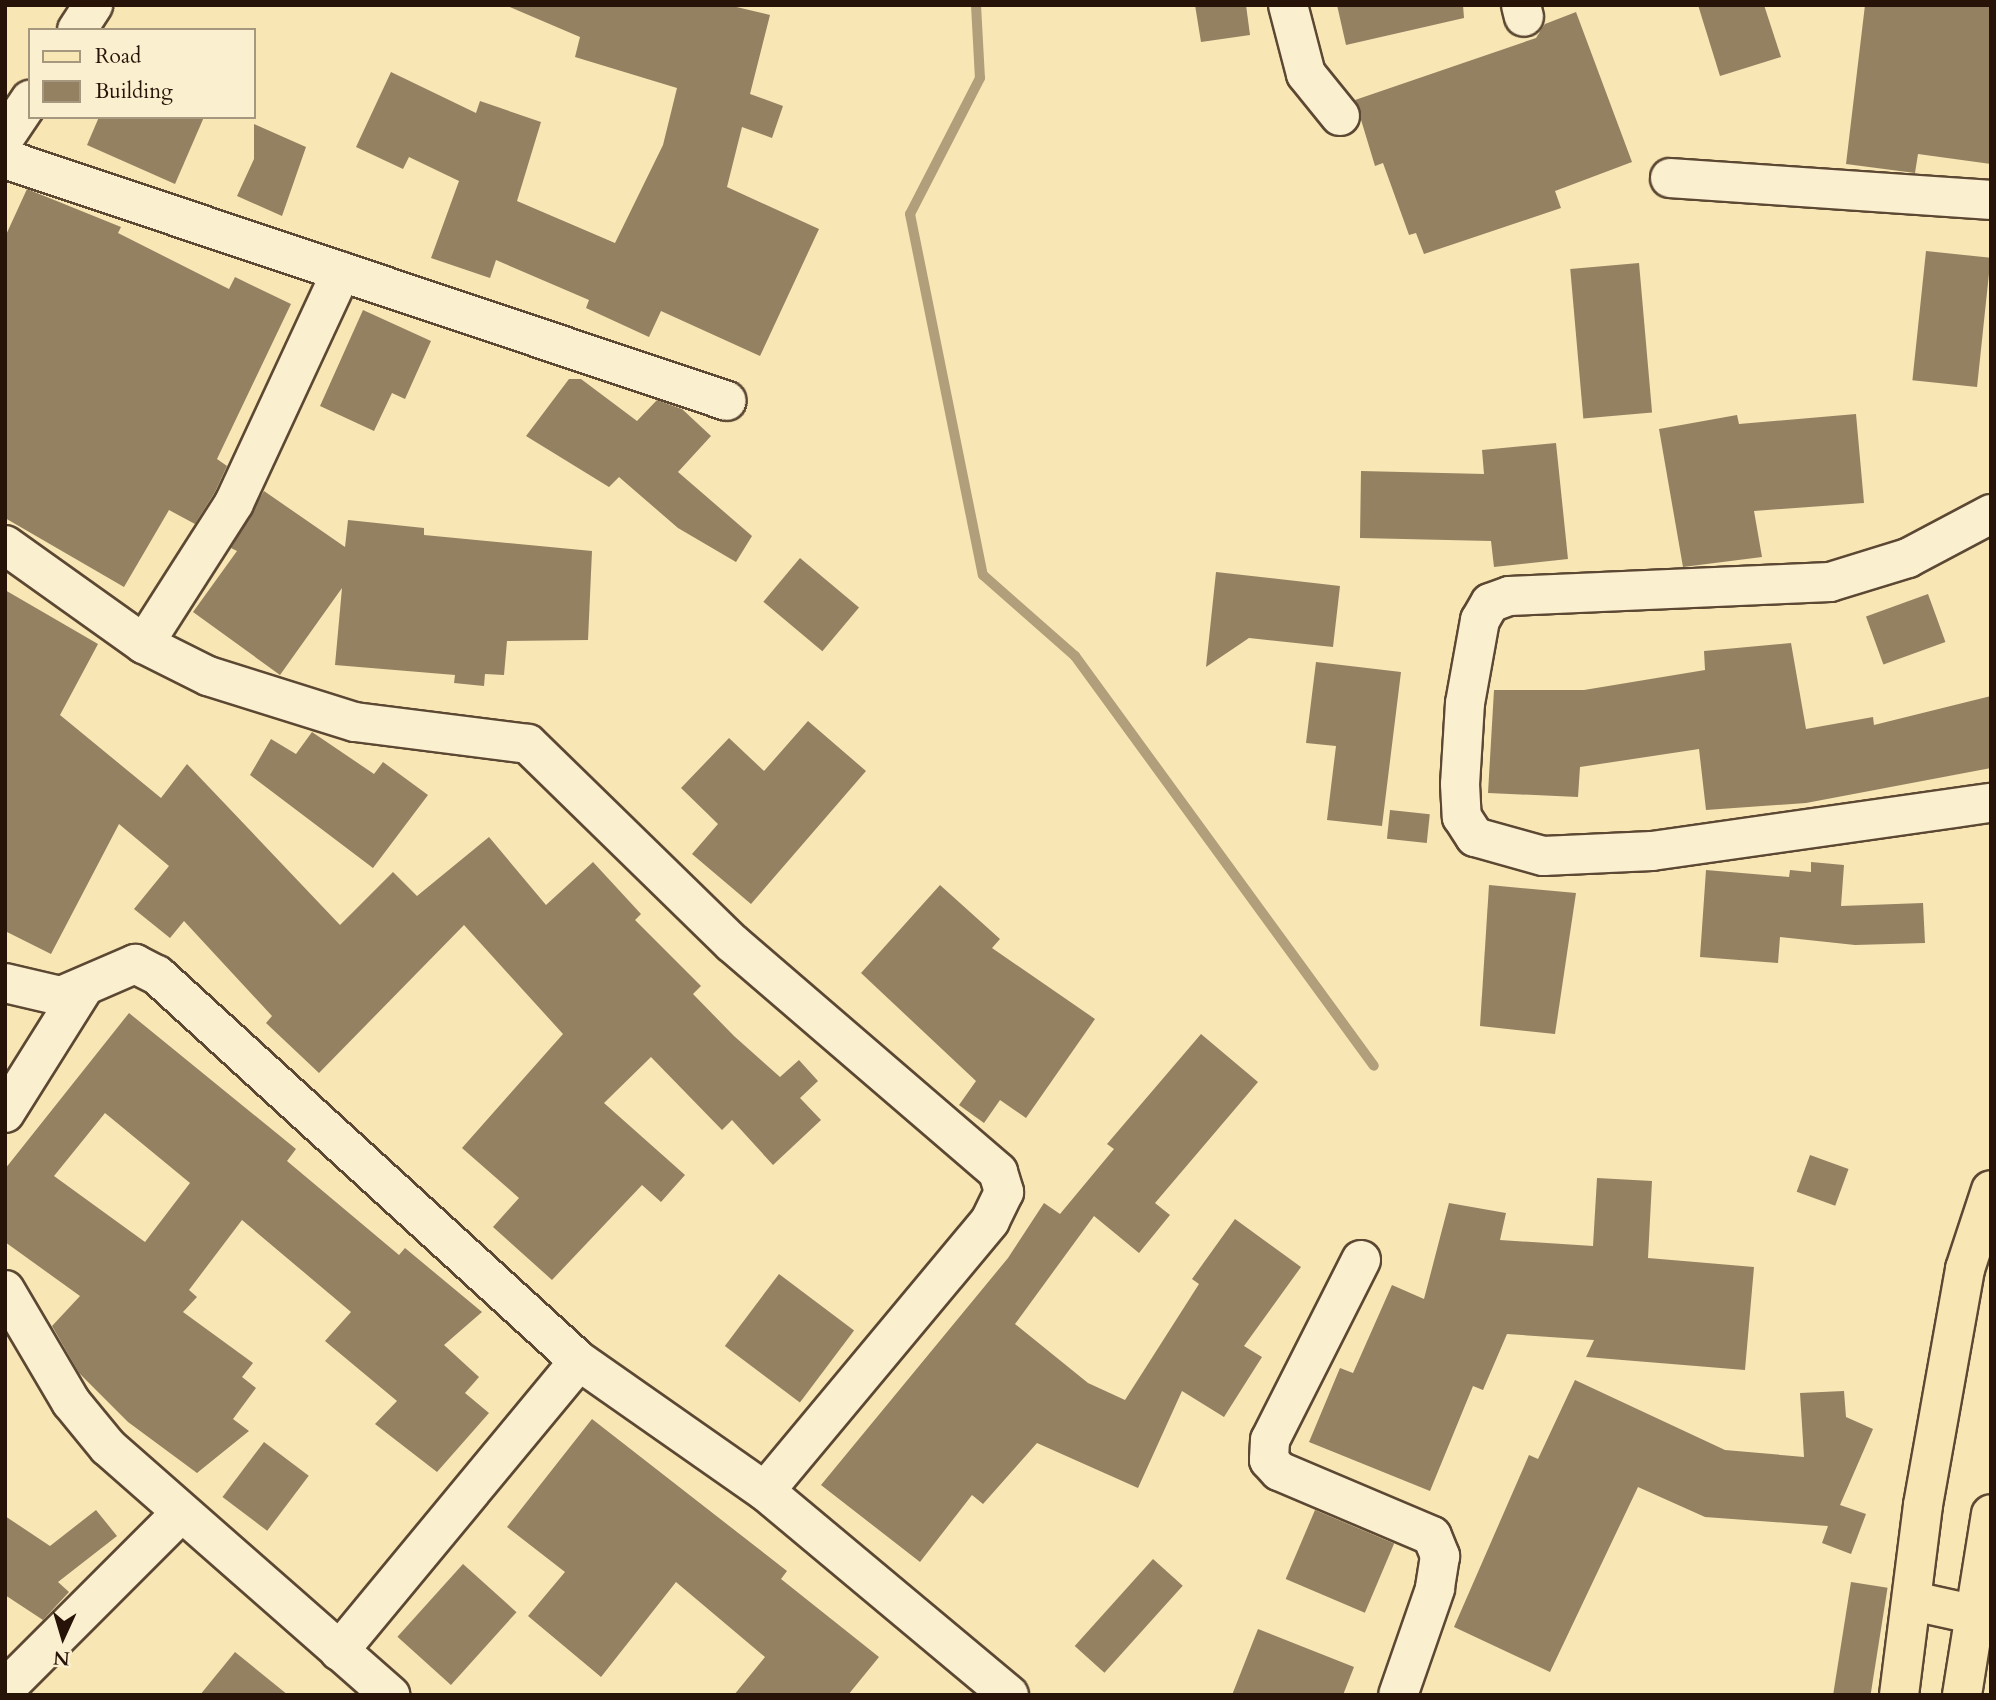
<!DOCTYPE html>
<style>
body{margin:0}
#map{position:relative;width:1996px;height:1700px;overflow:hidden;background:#f8e6b5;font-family:Cardo,serif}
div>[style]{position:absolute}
.stream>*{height:10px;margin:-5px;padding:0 5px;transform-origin:5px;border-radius:5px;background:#b19e7a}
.building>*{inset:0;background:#948162;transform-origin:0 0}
.roads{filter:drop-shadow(2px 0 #5c4833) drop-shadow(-2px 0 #5c4833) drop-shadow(0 2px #5c4833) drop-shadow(0 -2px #5c4833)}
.minor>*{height:38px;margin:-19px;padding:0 19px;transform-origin:19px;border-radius:19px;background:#faefcf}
.major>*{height:38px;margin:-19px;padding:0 19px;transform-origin:19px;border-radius:19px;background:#f8e6b5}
span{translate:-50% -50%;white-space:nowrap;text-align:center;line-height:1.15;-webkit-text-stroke:5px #faefcf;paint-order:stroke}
.frame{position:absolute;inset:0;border:7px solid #281308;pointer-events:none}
.legend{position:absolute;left:28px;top:28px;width:228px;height:91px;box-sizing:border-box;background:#faefcf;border:2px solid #a6977f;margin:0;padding:9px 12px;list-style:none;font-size:21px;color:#281308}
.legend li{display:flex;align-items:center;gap:14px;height:35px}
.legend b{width:35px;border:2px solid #a6977f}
.north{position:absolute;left:28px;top:1602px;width:70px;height:70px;-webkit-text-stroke:5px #faefcf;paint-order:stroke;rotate:184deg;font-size:19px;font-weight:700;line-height:28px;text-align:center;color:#281308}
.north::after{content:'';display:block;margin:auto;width:24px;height:32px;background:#281308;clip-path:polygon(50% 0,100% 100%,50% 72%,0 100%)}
</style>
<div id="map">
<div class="stream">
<div style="left:976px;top:5px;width:73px;rotate:86.9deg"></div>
<div style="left:980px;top:78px;width:153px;rotate:117.2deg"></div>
<div style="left:910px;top:214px;width:368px;rotate:78.6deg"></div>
<div style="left:983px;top:575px;width:123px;rotate:41.4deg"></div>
<div style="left:1075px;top:656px;width:507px;rotate:53.9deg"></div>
</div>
<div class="building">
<div style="clip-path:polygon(505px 5px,728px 5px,770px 15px,750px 94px,783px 106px,772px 138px,742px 127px,727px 187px,819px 229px,760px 356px,661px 311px,649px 337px,586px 308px,589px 300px,496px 260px,490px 278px,431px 258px,459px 181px,409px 157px,403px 169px,356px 147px,391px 72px,476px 113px,480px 101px,541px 122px,517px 201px,615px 243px,663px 145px,677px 88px,575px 57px,580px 37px)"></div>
<div style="clip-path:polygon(1195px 5px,1246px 5px,1250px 35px,1201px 42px)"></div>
<div style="clip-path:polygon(1337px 5px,1463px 5px,1464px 18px,1346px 45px)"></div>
<div style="clip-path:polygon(1698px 5px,1764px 5px,1781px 57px,1720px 76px)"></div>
<div style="clip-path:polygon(1865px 5px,1991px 5px,1991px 164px,1918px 154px,1915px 173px,1846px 164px)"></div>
<div style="clip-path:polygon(1576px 12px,1632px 162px,1555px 191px,1561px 208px,1424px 254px,1416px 233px,1409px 235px,1383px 163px,1375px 166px,1355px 100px,1536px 38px,1545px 24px)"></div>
<div style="clip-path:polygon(99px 117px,204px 117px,175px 184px,87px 145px)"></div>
<div style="clip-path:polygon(254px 124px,306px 147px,282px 216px,237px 196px,254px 159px)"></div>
<div style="clip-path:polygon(27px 189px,121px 227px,118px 233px,229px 289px,235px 277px,291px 304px,217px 459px,227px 466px,215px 492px,195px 524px,169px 510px,124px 587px,5px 518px,5px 237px)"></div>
<div style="left:1926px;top:251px;width:65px;height:130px;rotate:6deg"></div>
<div style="left:1639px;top:263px;width:150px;height:69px;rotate:85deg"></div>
<div style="clip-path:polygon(363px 310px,431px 341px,405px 399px,392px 393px,374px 431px,320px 406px)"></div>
<div style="clip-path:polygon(569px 379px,581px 379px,637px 421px,657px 400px,682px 409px,711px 436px,678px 472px,752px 536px,736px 562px,678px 528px,619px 477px,609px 487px,526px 436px)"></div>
<div style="clip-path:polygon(1856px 414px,1864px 503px,1754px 511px,1762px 557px,1683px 567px,1659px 429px,1737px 415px,1739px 424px)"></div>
<div style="clip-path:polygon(1556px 443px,1568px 559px,1494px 567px,1491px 541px,1360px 538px,1361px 471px,1484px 474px,1482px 450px)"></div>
<div style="clip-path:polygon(264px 491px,345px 547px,348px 520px,424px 528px,424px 535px,592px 551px,588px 640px,507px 641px,504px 675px,485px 674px,484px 686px,454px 683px,455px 675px,335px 665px,342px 588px,280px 675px,193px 612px,237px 551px,231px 548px)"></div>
<div style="left:800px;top:558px;width:77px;height:57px;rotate:40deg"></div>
<div style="clip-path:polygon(1216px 572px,1340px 586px,1333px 647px,1249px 638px,1206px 667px)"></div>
<div style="clip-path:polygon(5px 590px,98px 644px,60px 715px,161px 798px,187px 764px,340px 925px,393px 872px,417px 896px,489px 837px,546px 905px,593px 862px,641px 914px,635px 920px,701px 986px,693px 994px,734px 1036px,780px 1077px,799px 1060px,818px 1081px,800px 1098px,821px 1120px,773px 1165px,732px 1120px,722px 1130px,651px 1057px,604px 1103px,685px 1175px,661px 1202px,642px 1185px,552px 1280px,493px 1227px,519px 1198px,462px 1148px,563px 1034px,464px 925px,319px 1073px,266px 1023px,272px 1016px,184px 921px,170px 938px,134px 909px,169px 866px,119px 824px,51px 954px,5px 931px)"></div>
<div style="left:1928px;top:594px;width:51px;height:66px;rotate:70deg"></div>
<div style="clip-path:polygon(1791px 643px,1806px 729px,1873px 717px,1874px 725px,1991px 696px,1991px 768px,1806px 803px,1706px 810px,1699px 749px,1580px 767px,1578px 797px,1488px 793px,1494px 690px,1584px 690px,1705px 670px,1704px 651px)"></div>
<div style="clip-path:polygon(1316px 662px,1401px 672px,1382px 826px,1327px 820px,1336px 746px,1306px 743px)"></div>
<div style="clip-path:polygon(808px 721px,866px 771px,751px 904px,692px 854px,718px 824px,681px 788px,729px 738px,764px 771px)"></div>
<div style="clip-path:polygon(312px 732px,374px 774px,383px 762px,428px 795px,373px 868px,250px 775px,271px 739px,296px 754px)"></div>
<div style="left:1390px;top:810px;width:40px;height:29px;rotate:6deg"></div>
<div style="clip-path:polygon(1811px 862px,1844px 865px,1841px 906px,1923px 903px,1925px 943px,1855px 945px,1780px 937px,1778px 963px,1700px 957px,1706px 870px,1789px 877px,1790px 870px,1811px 872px)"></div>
<div style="clip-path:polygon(940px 885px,1000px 939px,992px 948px,1095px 1019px,1026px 1118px,1000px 1100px,984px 1123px,959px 1105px,976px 1081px,861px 973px)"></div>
<div style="clip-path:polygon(1489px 885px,1576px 893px,1555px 1034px,1480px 1026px)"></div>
<div style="clip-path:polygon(evenodd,129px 1013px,296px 1149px,287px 1161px,399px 1255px,405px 1248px,482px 1312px,444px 1345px,479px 1377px,465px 1393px,489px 1413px,437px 1472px,375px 1424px,397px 1401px,325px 1341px,351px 1312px,242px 1220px,189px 1290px,197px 1297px,183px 1312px,253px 1363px,242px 1377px,256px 1388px,233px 1419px,249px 1431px,197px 1473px,128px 1422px,79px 1373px,52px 1326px,80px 1296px,5px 1242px,5px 1169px,129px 1013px,105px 1113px,190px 1183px,145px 1242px,54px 1176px,105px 1113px)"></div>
<div style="clip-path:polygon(1201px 1034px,1258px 1082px,1155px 1203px,1170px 1215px,1139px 1253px,1094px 1216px,1015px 1324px,1088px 1383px,1125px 1400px,1199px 1284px,1192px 1279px,1235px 1219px,1301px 1267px,1244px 1346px,1262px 1357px,1224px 1417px,1182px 1391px,1138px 1488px,1037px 1443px,983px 1504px,972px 1495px,920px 1562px,821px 1485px,1008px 1258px,1044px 1203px,1060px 1214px,1114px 1149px,1107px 1144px)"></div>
<div style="left:1810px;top:1155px;width:41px;height:39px;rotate:20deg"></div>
<div style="clip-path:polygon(1597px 1178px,1652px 1181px,1648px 1258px,1754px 1267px,1745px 1370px,1586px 1357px,1594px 1340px,1507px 1334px,1483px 1390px,1473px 1386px,1430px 1491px,1309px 1442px,1340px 1368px,1353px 1373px,1392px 1285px,1424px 1299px,1449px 1203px,1506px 1213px,1500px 1240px,1593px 1246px)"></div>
<div style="left:779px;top:1274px;width:94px;height:90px;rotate:37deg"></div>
<div style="clip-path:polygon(1575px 1380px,1725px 1450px,1804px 1457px,1800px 1393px,1844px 1391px,1846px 1417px,1873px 1429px,1840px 1505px,1866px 1514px,1851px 1554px,1822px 1543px,1828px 1526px,1705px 1517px,1638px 1487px,1550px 1672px,1454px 1627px,1529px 1455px,1538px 1459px)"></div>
<div style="clip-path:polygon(592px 1419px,787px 1571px,781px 1579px,879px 1657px,848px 1695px,734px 1695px,765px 1657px,676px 1582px,601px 1677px,528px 1616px,565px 1572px,507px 1527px)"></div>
<div style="left:264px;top:1442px;width:56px;height:69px;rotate:37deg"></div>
<div style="clip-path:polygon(96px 1510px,117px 1536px,58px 1582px,69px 1592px,43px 1620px,5px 1595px,5px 1516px,50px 1546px)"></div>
<div style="left:1315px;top:1510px;width:86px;height:75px;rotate:23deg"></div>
<div style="left:1153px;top:1559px;width:40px;height:117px;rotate:42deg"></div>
<div style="left:463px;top:1564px;width:72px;height:98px;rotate:42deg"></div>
<div style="left:1851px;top:1582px;width:37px;height:114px;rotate:9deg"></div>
<div style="clip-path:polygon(1258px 1629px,1354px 1667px,1343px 1695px,1232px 1695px)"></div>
<div style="clip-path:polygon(235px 1652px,288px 1695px,200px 1695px)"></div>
</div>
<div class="roads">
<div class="minor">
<div style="left:1288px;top:5px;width:71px;rotate:75.4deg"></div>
<div style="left:1306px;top:74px;width:54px;rotate:51deg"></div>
<div style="left:1521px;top:5px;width:12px;rotate:76deg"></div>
<div style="left:77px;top:30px;width:30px;rotate:-57deg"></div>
<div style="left:5px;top:137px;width:45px;rotate:-56deg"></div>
<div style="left:5px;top:159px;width:761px;rotate:18.53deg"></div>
<div style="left:1670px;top:178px;width:322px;rotate:3.9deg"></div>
<div style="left:1991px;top:514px;width:94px;rotate:152.1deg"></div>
<div style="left:1908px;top:558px;width:82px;rotate:162.9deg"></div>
<div style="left:1830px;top:582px;width:321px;rotate:177.5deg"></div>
<div style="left:1509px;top:596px;width:20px;rotate:160deg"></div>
<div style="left:1490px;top:603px;width:20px;rotate:120deg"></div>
<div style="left:1480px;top:620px;width:84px;rotate:100.2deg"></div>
<div style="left:1465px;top:703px;width:81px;rotate:93.5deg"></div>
<div style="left:1460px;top:784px;width:33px;rotate:87deg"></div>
<div style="left:1462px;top:817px;width:24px;rotate:57deg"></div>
<div style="left:1475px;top:837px;width:71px;rotate:15.6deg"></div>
<div style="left:1543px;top:856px;width:109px;rotate:-2.6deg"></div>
<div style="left:1652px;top:851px;width:342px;rotate:-8.1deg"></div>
<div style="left:5px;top:545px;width:171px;rotate:35.5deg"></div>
<div style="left:144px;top:644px;width:72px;rotate:26.6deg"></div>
<div style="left:208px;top:676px;width:154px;rotate:17.4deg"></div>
<div style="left:355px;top:722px;width:174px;rotate:7.2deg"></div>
<div style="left:528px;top:744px;width:285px;rotate:44.3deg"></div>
<div style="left:732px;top:943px;width:351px;rotate:40.7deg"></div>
<div style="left:998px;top:1172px;width:21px;rotate:73deg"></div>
<div style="left:1004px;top:1192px;width:32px;rotate:116deg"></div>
<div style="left:990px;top:1221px;width:351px;rotate:129.8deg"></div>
<div style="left:144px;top:644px;width:167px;rotate:-57.4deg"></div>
<div style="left:234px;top:503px;width:255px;rotate:-65.1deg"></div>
<div style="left:5px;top:983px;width:57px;rotate:13.1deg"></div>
<div style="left:61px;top:996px;width:81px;rotate:-23.4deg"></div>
<div style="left:135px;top:964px;width:25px;rotate:27deg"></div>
<div style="left:157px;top:975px;width:572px;rotate:42.45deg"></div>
<div style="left:579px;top:1361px;width:227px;rotate:35deg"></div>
<div style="left:765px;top:1491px;width:318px;rotate:39.9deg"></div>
<div style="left:5px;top:1113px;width:149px;rotate:-57.9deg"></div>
<div style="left:1361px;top:1260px;width:202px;rotate:116.8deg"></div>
<div style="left:1270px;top:1440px;width:20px;rotate:93deg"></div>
<div style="left:1269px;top:1460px;width:15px;rotate:48deg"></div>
<div style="left:1279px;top:1471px;width:166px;rotate:23deg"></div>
<div style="left:1432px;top:1536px;width:22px;rotate:68deg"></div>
<div style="left:1440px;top:1556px;width:33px;rotate:99deg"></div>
<div style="left:1435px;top:1589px;width:112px;rotate:109.2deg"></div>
<div style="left:5px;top:1290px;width:130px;rotate:59.5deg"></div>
<div style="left:71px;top:1402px;width:58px;rotate:50.6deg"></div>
<div style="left:108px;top:1447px;width:376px;rotate:41.3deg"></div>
<div style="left:339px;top:1651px;width:376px;rotate:-50.4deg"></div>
<div style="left:5px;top:1689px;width:247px;rotate:-45deg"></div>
</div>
<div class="major">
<div style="left:1913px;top:1601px;width:65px;rotate:12.5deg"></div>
<div style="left:1899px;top:1695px;width:192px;rotate:-82.8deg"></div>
<div style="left:1923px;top:1505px;width:240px;rotate:-79.9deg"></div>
<div style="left:1965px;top:1269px;width:83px;rotate:-71.8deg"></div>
<div style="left:1962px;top:1695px;width:183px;rotate:-80.9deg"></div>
</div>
</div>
<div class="frame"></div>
<ul class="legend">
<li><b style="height:9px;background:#f8e6b5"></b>Road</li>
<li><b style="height:19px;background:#948162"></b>Building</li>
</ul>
<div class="north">N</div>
</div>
